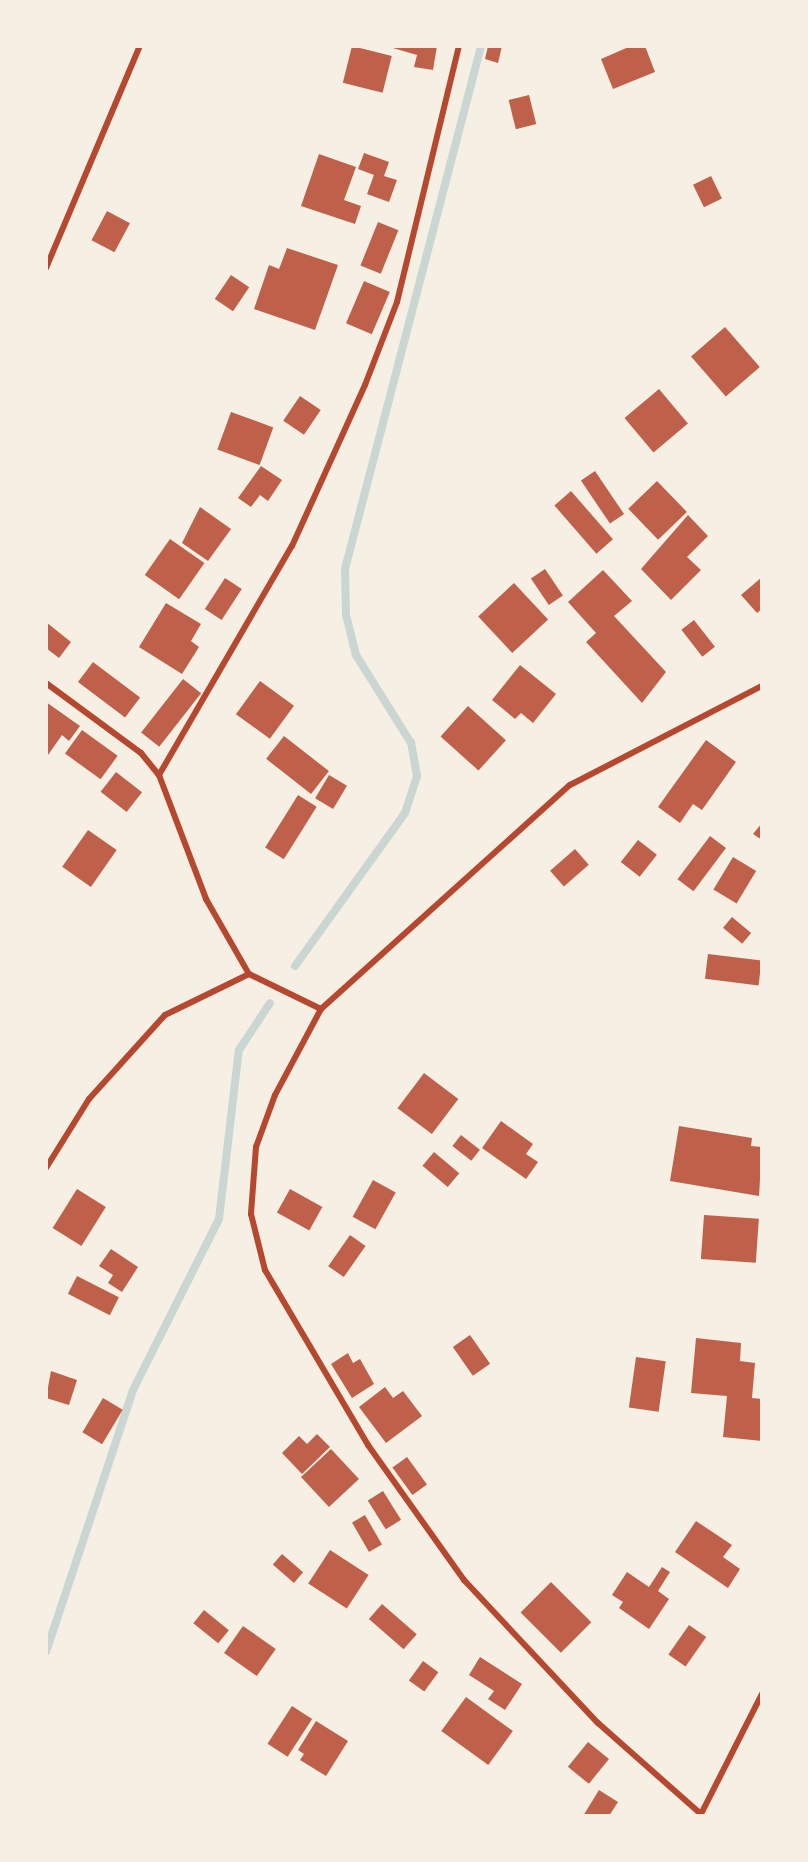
<!DOCTYPE html>
<style>
body{margin:0}
#map{position:relative;width:808px;height:1862px;overflow:hidden;background:#f6efe4;font-family:Ubuntu,sans-serif}
div>[style]{position:absolute}
.stream>*{height:8px;margin:-4px;padding:0 4px;transform-origin:4px;border-radius:4px;background:#c9d6d2}
.building>*{inset:0;background:#bf614a;transform-origin:0 0}
.minor>*{height:6px;margin:-3px;padding:0 3px;transform-origin:3px;border-radius:3px;background:#b5482f}
span{translate:-50% -50%;white-space:nowrap;text-align:center;line-height:1.15;-webkit-text-stroke:4.5px #f6efe4;paint-order:stroke}
.frame{position:absolute;inset:0;border:48px solid #f6efe4;pointer-events:none}
</style>
<div id="map">
<div class="stream">
<div style="left:295px;top:966px;width:188px;rotate:-54.3deg"></div>
<div style="left:405px;top:813px;width:39px;rotate:-72deg"></div>
<div style="left:417px;top:776px;width:34px;rotate:-100deg"></div>
<div style="left:411px;top:743px;width:104px;rotate:-122deg"></div>
<div style="left:356px;top:655px;width:41px;rotate:-104deg"></div>
<div style="left:346px;top:615px;width:46px;rotate:-91.2deg"></div>
<div style="left:345px;top:569px;width:540px;rotate:-75.42deg"></div>
<div style="left:46px;top:1652px;width:276px;rotate:-71.6deg"></div>
<div style="left:133px;top:1390px;width:191px;rotate:-63.3deg"></div>
<div style="left:219px;top:1219px;width:170px;rotate:-83.3deg"></div>
<div style="left:239px;top:1050px;width:56px;rotate:-56.6deg"></div>
</div>
<div class="building">
<div style="left:352px;top:46px;width:41px;height:38px;rotate:14deg"></div>
<div style="clip-path:polygon(386px 46px,437px 46px,433px 70px,414px 67px,417px 55px)"></div>
<div style="clip-path:polygon(488px 46px,502px 46px,498px 63px,485px 59px)"></div>
<div style="clip-path:polygon(631px 46px,645px 46px,655px 72px,613px 89px,601px 59px)"></div>
<div style="left:529px;top:95px;width:30px;height:21px;rotate:76deg"></div>
<div style="clip-path:polygon(364px 153px,389px 162px,384px 176px,397px 180px,389px 202px,367px 194px,374px 175px,358px 169px)"></div>
<div style="clip-path:polygon(319px 154px,356px 167px,344px 200px,361px 206px,355px 224px,301px 206px)"></div>
<div style="left:711px;top:176px;width:25px;height:20px;rotate:64deg"></div>
<div style="left:107px;top:211px;width:26px;height:33px;rotate:28deg"></div>
<div style="left:378px;top:222px;width:22px;height:47px;rotate:22deg"></div>
<div style="clip-path:polygon(287px 248px,338px 265px,315px 330px,254px 309px,269px 265px,279px 269px)"></div>
<div style="left:231px;top:275px;width:22px;height:29px;rotate:34deg"></div>
<div style="left:364px;top:281px;width:28px;height:46px;rotate:23deg"></div>
<div style="left:725px;top:327px;width:53px;height:45px;rotate:49deg"></div>
<div style="left:659px;top:389px;width:45px;height:45px;rotate:50deg"></div>
<div style="left:300px;top:396px;width:25px;height:30px;rotate:34deg"></div>
<div style="left:231px;top:412px;width:45px;height:40px;rotate:20deg"></div>
<div style="clip-path:polygon(261px 466px,282px 480px,268px 501px,260px 495px,251px 507px,238px 498px)"></div>
<div style="left:595px;top:471px;width:52px;height:17px;rotate:56deg"></div>
<div style="left:657px;top:481px;width:43px;height:40px;rotate:46deg"></div>
<div style="left:571px;top:491px;width:64px;height:22px;rotate:49deg"></div>
<div style="clip-path:polygon(200px 507px,231px 529px,208px 561px,182px 543px)"></div>
<div style="clip-path:polygon(688px 515px,708px 536px,687px 557px,701px 570px,671px 600px,641px 569px)"></div>
<div style="left:170px;top:539px;width:42px;height:44px;rotate:35deg"></div>
<div style="left:545px;top:569px;width:32px;height:17px;rotate:56deg"></div>
<div style="clip-path:polygon(603px 570px,632px 601px,614px 616px,666px 672px,642px 703px,586px 642px,596px 633px,568px 602px)"></div>
<div style="clip-path:polygon(762px 577px,762px 609px,757px 613px,741px 595px)"></div>
<div style="left:225px;top:578px;width:20px;height:37px;rotate:33deg"></div>
<div style="left:514px;top:583px;width:50px;height:49px;rotate:47deg"></div>
<div style="clip-path:polygon(166px 603px,201px 624px,191px 641px,199px 647px,182px 674px,139px 647px)"></div>
<div style="left:694px;top:620px;width:34px;height:16px;rotate:52deg"></div>
<div style="clip-path:polygon(46px 622px,71px 642px,59px 658px,46px 648px)"></div>
<div style="left:93px;top:662px;width:59px;height:25px;rotate:37deg"></div>
<div style="clip-path:polygon(520px 665px,556px 694px,533px 723px,521px 713px,515px 719px,492px 700px)"></div>
<div style="left:183px;top:679px;width:23px;height:68px;rotate:38deg"></div>
<div style="left:260px;top:681px;width:42px;height:41px;rotate:36deg"></div>
<div style="clip-path:polygon(46px 702px,80px 726px,69px 741px,62px 735px,48px 755px)"></div>
<div style="left:468px;top:706px;width:51px;height:41px;rotate:42deg"></div>
<div style="left:82px;top:730px;width:44px;height:29px;rotate:36deg"></div>
<div style="left:284px;top:736px;width:57px;height:29px;rotate:38deg"></div>
<div style="clip-path:polygon(706px 740px,736px 762px,702px 810px,693px 804px,680px 823px,658px 807px)"></div>
<div style="left:116px;top:772px;width:33px;height:25px;rotate:38deg"></div>
<div style="left:329px;top:775px;width:21px;height:27px;rotate:31deg"></div>
<div style="left:298px;top:795px;width:22px;height:62px;rotate:32deg"></div>
<div style="clip-path:polygon(762px 823px,762px 840px,753px 834px)"></div>
<div style="left:88px;top:830px;width:35px;height:45px;rotate:35deg"></div>
<div style="left:710px;top:836px;width:20px;height:54px;rotate:37deg"></div>
<div style="left:638px;top:840px;width:24px;height:28px;rotate:38deg"></div>
<div style="left:575px;top:849px;width:21px;height:33px;rotate:49deg"></div>
<div style="left:733px;top:857px;width:27px;height:38px;rotate:31deg"></div>
<div style="left:732px;top:917px;width:25px;height:14px;rotate:40deg"></div>
<div style="left:708px;top:954px;width:54px;height:25px;rotate:7deg"></div>
<div style="left:424px;top:1073px;width:43px;height:44px;rotate:37deg"></div>
<div style="clip-path:polygon(501px 1121px,533px 1144px,526px 1154px,538px 1162px,526px 1179px,482px 1148px)"></div>
<div style="clip-path:polygon(679px 1126px,752px 1138px,751px 1146px,762px 1147px,759px 1196px,670px 1181px)"></div>
<div style="left:461px;top:1135px;width:24px;height:14px;rotate:38deg"></div>
<div style="left:434px;top:1152px;width:33px;height:18px;rotate:40deg"></div>
<div style="left:373px;top:1180px;width:26px;height:42px;rotate:29deg"></div>
<div style="left:77px;top:1189px;width:34px;height:46px;rotate:32deg"></div>
<div style="left:290px;top:1189px;width:37px;height:27px;rotate:29deg"></div>
<div style="left:704px;top:1215px;width:55px;height:44px;rotate:4deg"></div>
<div style="left:350px;top:1235px;width:19px;height:38px;rotate:35deg"></div>
<div style="clip-path:polygon(111px 1249px,138px 1267px,122px 1292px,108px 1283px,113px 1275px,99px 1266px)"></div>
<div style="left:77px;top:1276px;width:47px;height:20px;rotate:27deg"></div>
<div style="left:470px;top:1335px;width:35px;height:21px;rotate:55deg"></div>
<div style="clip-path:polygon(696px 1338px,741px 1343px,740px 1361px,755px 1363px,752px 1398px,762px 1399px,762px 1441px,723px 1437px,727px 1396px,691px 1393px)"></div>
<div style="clip-path:polygon(348px 1353px,353px 1363px,360px 1359px,374px 1384px,352px 1398px,331px 1364px)"></div>
<div style="left:636px;top:1357px;width:30px;height:51px;rotate:8deg"></div>
<div style="clip-path:polygon(51px 1371px,77px 1380px,69px 1405px,46px 1398px)"></div>
<div style="clip-path:polygon(385px 1387px,393px 1398px,403px 1391px,422px 1416px,386px 1443px,359px 1407px)"></div>
<div style="left:103px;top:1398px;width:23px;height:40px;rotate:31deg"></div>
<div style="clip-path:polygon(317px 1434px,330px 1447px,302px 1474px,282px 1453px,299px 1436px,307px 1444px)"></div>
<div style="left:331px;top:1449px;width:41px;height:41px;rotate:47deg"></div>
<div style="left:407px;top:1457px;width:34px;height:18px;rotate:54deg"></div>
<div style="left:383px;top:1491px;width:34px;height:18px;rotate:58deg"></div>
<div style="left:365px;top:1515px;width:34px;height:15px;rotate:60deg"></div>
<div style="clip-path:polygon(696px 1521px,732px 1545px,723px 1557px,740px 1569px,728px 1588px,675px 1552px)"></div>
<div style="left:330px;top:1550px;width:46px;height:40px;rotate:33deg"></div>
<div style="left:282px;top:1554px;width:28px;height:14px;rotate:41deg"></div>
<div style="clip-path:polygon(662px 1567px,670px 1572px,658px 1591px,669px 1599px,649px 1629px,619px 1608px,623px 1602px,612px 1595px,627px 1572px,649px 1587px)"></div>
<div style="left:551px;top:1582px;width:57px;height:43px;rotate:45deg"></div>
<div style="left:382px;top:1604px;width:46px;height:20px;rotate:41deg"></div>
<div style="left:204px;top:1610px;width:32px;height:17px;rotate:39deg"></div>
<div style="left:689px;top:1625px;width:21px;height:36px;rotate:35deg"></div>
<div style="left:243px;top:1626px;width:40px;height:33px;rotate:35deg"></div>
<div style="clip-path:polygon(480px 1657px,522px 1684px,505px 1710px,488px 1699px,494px 1691px,469px 1675px)"></div>
<div style="left:423px;top:1661px;width:19px;height:24px;rotate:36deg"></div>
<div style="left:466px;top:1697px;width:58px;height:42px;rotate:36deg"></div>
<div style="left:292px;top:1706px;width:24px;height:45px;rotate:33deg"></div>
<div style="clip-path:polygon(316px 1721px,348px 1741px,326px 1776px,300px 1760px,304px 1754px,298px 1750px)"></div>
<div style="left:588px;top:1742px;width:27px;height:32px;rotate:39deg"></div>
<div style="clip-path:polygon(599px 1790px,618px 1802px,609px 1816px,583px 1816px)"></div>
</div>
<div class="minor">
<div style="left:46px;top:268px;width:241px;rotate:-67.1deg"></div>
<div style="left:46px;top:683px;width:118px;rotate:36.4deg"></div>
<div style="left:141px;top:753px;width:28px;rotate:51deg"></div>
<div style="left:159px;top:775px;width:133px;rotate:69.2deg"></div>
<div style="left:206px;top:899px;width:86px;rotate:60.2deg"></div>
<div style="left:159px;top:775px;width:265px;rotate:-59.9deg"></div>
<div style="left:292px;top:546px;width:177px;rotate:-65.6deg"></div>
<div style="left:365px;top:385px;width:89px;rotate:-68.9deg"></div>
<div style="left:397px;top:302px;width:263px;rotate:-76.4deg"></div>
<div style="left:321px;top:1009px;width:98px;rotate:118.1deg"></div>
<div style="left:275px;top:1095px;width:55px;rotate:110.1deg"></div>
<div style="left:256px;top:1147px;width:67px;rotate:94.3deg"></div>
<div style="left:251px;top:1214px;width:58px;rotate:76deg"></div>
<div style="left:265px;top:1270px;width:203px;rotate:59.5deg"></div>
<div style="left:368px;top:1445px;width:166px;rotate:54.6deg"></div>
<div style="left:464px;top:1580px;width:196px;rotate:46.9deg"></div>
<div style="left:598px;top:1723px;width:137px;rotate:41.5deg"></div>
<div style="left:46px;top:1168px;width:81px;rotate:-58.1deg"></div>
<div style="left:89px;top:1099px;width:113px;rotate:-47.9deg"></div>
<div style="left:165px;top:1015px;width:93px;rotate:-26deg"></div>
<div style="left:249px;top:974px;width:80px;rotate:25.9deg"></div>
<div style="left:321px;top:1009px;width:335px;rotate:-42deg"></div>
<div style="left:570px;top:785px;width:216px;rotate:-27.3deg"></div>
<div style="left:700px;top:1816px;width:137px;rotate:-63.1deg"></div>
</div>
<div class="frame"></div>
</div>
